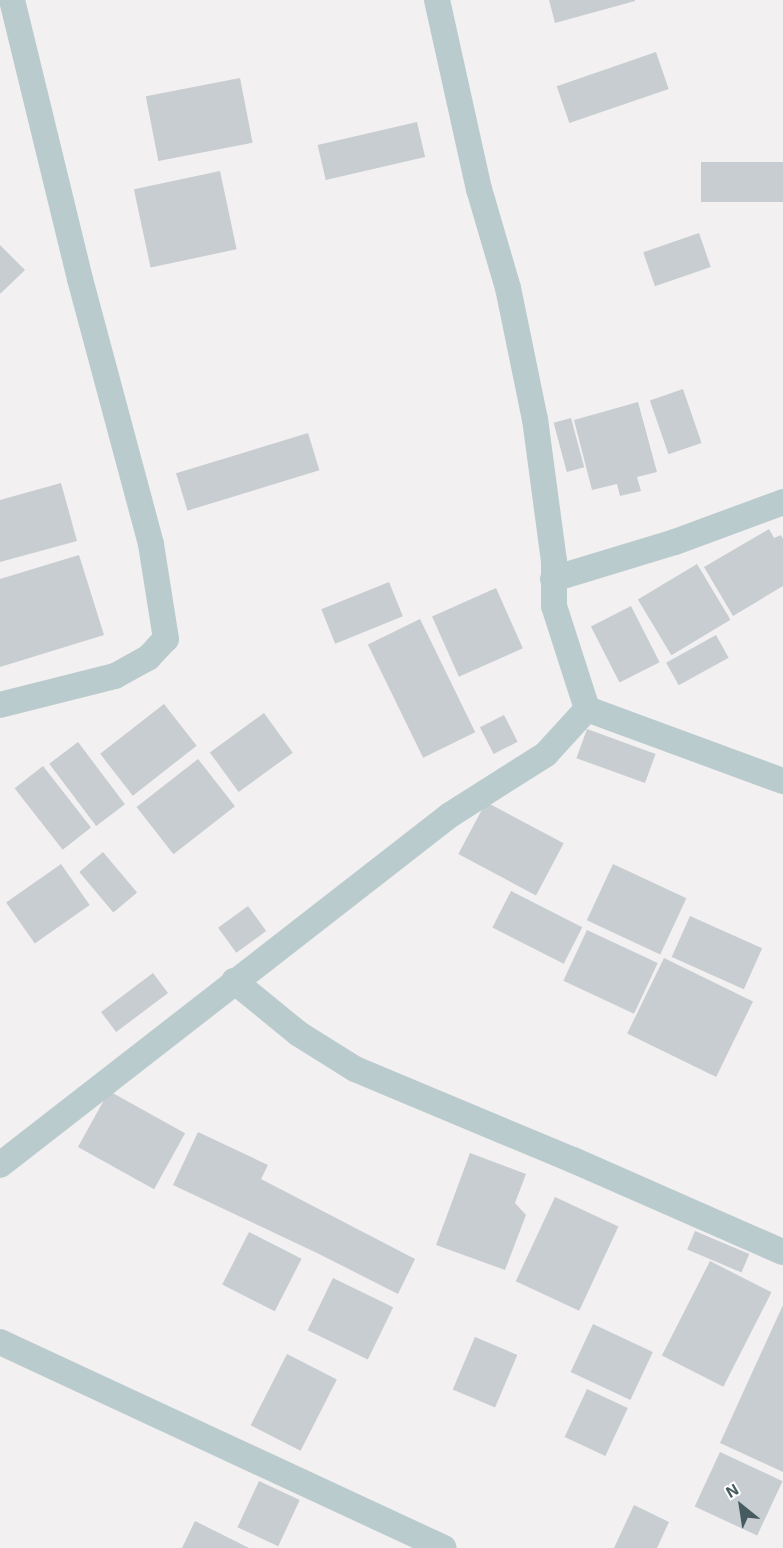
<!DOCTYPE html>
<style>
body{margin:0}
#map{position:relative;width:783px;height:1548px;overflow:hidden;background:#f3f0f1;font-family:"Exo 2",sans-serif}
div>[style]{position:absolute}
.building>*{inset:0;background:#c7cdd0;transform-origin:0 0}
.minor>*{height:26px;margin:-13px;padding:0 13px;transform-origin:13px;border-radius:13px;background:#bacbce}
span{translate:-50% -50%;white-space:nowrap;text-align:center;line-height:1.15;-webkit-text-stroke:5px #fff;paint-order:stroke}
.north{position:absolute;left:711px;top:1476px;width:60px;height:60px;-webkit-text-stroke:4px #fff;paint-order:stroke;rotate:330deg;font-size:16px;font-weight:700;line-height:24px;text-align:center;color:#465b60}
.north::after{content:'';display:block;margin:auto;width:21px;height:27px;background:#465b60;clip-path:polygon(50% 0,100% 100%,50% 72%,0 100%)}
</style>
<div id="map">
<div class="building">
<div style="clip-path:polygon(549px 0,635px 0,635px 1px,555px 23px)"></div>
<div style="left:656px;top:52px;width:39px;height:105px;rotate:71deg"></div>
<div style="left:240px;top:78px;width:66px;height:96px;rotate:79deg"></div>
<div style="left:417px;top:122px;width:36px;height:102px;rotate:77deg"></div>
<div style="left:783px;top:162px;width:40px;height:82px;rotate:90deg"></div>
<div style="left:220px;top:171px;width:80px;height:88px;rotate:78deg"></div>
<div style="left:699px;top:233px;width:36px;height:59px;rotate:71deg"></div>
<div style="clip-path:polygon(0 245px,25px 270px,0 294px)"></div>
<div style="left:683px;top:389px;width:57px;height:35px;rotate:71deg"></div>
<div style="clip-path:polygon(638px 402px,657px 472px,637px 477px,641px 491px,620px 496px,617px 484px,592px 490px,574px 420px)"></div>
<div style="left:571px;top:418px;width:51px;height:18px;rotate:75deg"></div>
<div style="left:308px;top:433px;width:39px;height:138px;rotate:73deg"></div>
<div style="clip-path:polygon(61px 483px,77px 541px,0 562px,0 500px)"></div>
<div style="clip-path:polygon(769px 529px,774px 538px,781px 535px,783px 539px,783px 586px,733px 616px,704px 567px)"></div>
<div style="clip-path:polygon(79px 555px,104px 635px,0 667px,0 579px)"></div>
<div style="left:697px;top:564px;width:65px;height:69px;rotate:59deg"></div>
<div style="left:389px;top:582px;width:37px;height:73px;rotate:68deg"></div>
<div style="left:496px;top:588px;width:66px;height:70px;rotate:66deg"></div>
<div style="left:631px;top:606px;width:63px;height:45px;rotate:63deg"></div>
<div style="left:420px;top:619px;width:126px;height:58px;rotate:64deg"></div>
<div style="left:716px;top:635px;width:26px;height:57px;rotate:61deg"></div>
<div style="left:164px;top:704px;width:53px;height:81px;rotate:52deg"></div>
<div style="left:264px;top:713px;width:49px;height:67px;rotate:54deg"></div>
<div style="left:504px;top:715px;width:30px;height:27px;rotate:63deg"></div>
<div style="left:587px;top:729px;width:73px;height:31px;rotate:20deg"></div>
<div style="left:78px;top:742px;width:78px;height:36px;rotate:53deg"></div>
<div style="left:198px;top:759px;width:60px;height:78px;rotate:52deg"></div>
<div style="left:43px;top:766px;width:78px;height:36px;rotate:52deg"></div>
<div style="left:486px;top:802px;width:88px;height:59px;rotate:28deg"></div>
<div style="left:103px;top:852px;width:53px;height:31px;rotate:50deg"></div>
<div style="left:61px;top:864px;width:50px;height:67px;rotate:55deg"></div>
<div style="left:613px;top:864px;width:81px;height:62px;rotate:25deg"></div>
<div style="left:511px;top:891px;width:80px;height:41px;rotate:27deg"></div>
<div style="left:248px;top:906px;width:31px;height:37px;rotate:54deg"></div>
<div style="left:690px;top:916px;width:79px;height:45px;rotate:24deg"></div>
<div style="left:587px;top:930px;width:78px;height:56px;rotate:25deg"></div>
<div style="left:664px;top:958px;width:99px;height:84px;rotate:26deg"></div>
<div style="left:153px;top:973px;width:25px;height:65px;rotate:53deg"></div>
<div style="left:109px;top:1091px;width:87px;height:64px;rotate:29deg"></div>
<div style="clip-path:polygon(198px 1132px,268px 1165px,261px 1179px,415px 1259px,398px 1294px,319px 1254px,173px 1185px)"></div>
<div style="clip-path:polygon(470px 1153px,526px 1174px,515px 1203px,526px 1215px,505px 1270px,436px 1245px)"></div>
<div style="left:555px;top:1197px;width:70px;height:93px;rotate:25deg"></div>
<div style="left:695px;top:1231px;width:59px;height:20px;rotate:23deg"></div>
<div style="left:249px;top:1232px;width:59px;height:59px;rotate:27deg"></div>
<div style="left:710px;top:1261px;width:69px;height:106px;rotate:27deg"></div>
<div style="left:333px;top:1278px;width:67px;height:58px;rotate:26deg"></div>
<div style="clip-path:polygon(783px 1305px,783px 1472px,720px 1443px)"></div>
<div style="left:593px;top:1324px;width:66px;height:53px;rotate:25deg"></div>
<div style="left:475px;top:1337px;width:46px;height:57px;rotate:23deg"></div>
<div style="left:287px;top:1354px;width:56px;height:80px;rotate:27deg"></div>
<div style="left:587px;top:1389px;width:45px;height:53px;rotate:25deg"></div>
<div style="left:720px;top:1452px;width:69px;height:60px;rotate:25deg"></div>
<div style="left:259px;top:1481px;width:45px;height:51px;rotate:25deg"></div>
<div style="clip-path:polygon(634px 1505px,669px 1522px,657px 1548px,614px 1548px)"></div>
<div style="clip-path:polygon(195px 1521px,249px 1548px,182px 1548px)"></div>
</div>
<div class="minor">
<div style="left:437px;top:0;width:194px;rotate:77.5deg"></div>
<div style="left:479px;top:189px;width:103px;rotate:73.7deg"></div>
<div style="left:508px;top:288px;width:134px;rotate:78.4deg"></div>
<div style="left:535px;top:419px;width:143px;rotate:82.4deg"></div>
<div style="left:554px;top:561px;width:45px;rotate:90deg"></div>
<div style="left:554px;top:606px;width:108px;rotate:72.2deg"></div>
<div style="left:553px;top:579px;width:127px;rotate:-16.9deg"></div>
<div style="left:675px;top:542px;width:115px;rotate:-20.3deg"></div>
<div style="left:0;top:705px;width:119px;rotate:-14.2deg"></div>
<div style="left:115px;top:676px;width:38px;rotate:-29deg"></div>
<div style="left:148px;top:658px;width:26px;rotate:-47deg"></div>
<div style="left:166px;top:639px;width:96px;rotate:-99deg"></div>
<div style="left:151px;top:544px;width:274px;rotate:-105deg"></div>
<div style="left:80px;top:279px;width:287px;rotate:-103.7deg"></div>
<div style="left:234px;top:981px;width:84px;rotate:39.2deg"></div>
<div style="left:299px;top:1034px;width:66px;rotate:32deg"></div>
<div style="left:355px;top:1069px;width:236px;rotate:22.7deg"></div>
<div style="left:573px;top:1160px;width:229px;rotate:23.7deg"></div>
<div style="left:0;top:1165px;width:570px;rotate:-37.87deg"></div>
<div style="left:450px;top:815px;width:114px;rotate:-32.4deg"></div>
<div style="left:546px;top:754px;width:61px;rotate:-47.7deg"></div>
<div style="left:587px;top:709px;width:209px;rotate:20.2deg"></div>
<div style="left:0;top:1342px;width:489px;rotate:24.9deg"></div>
</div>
<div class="north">N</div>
</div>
